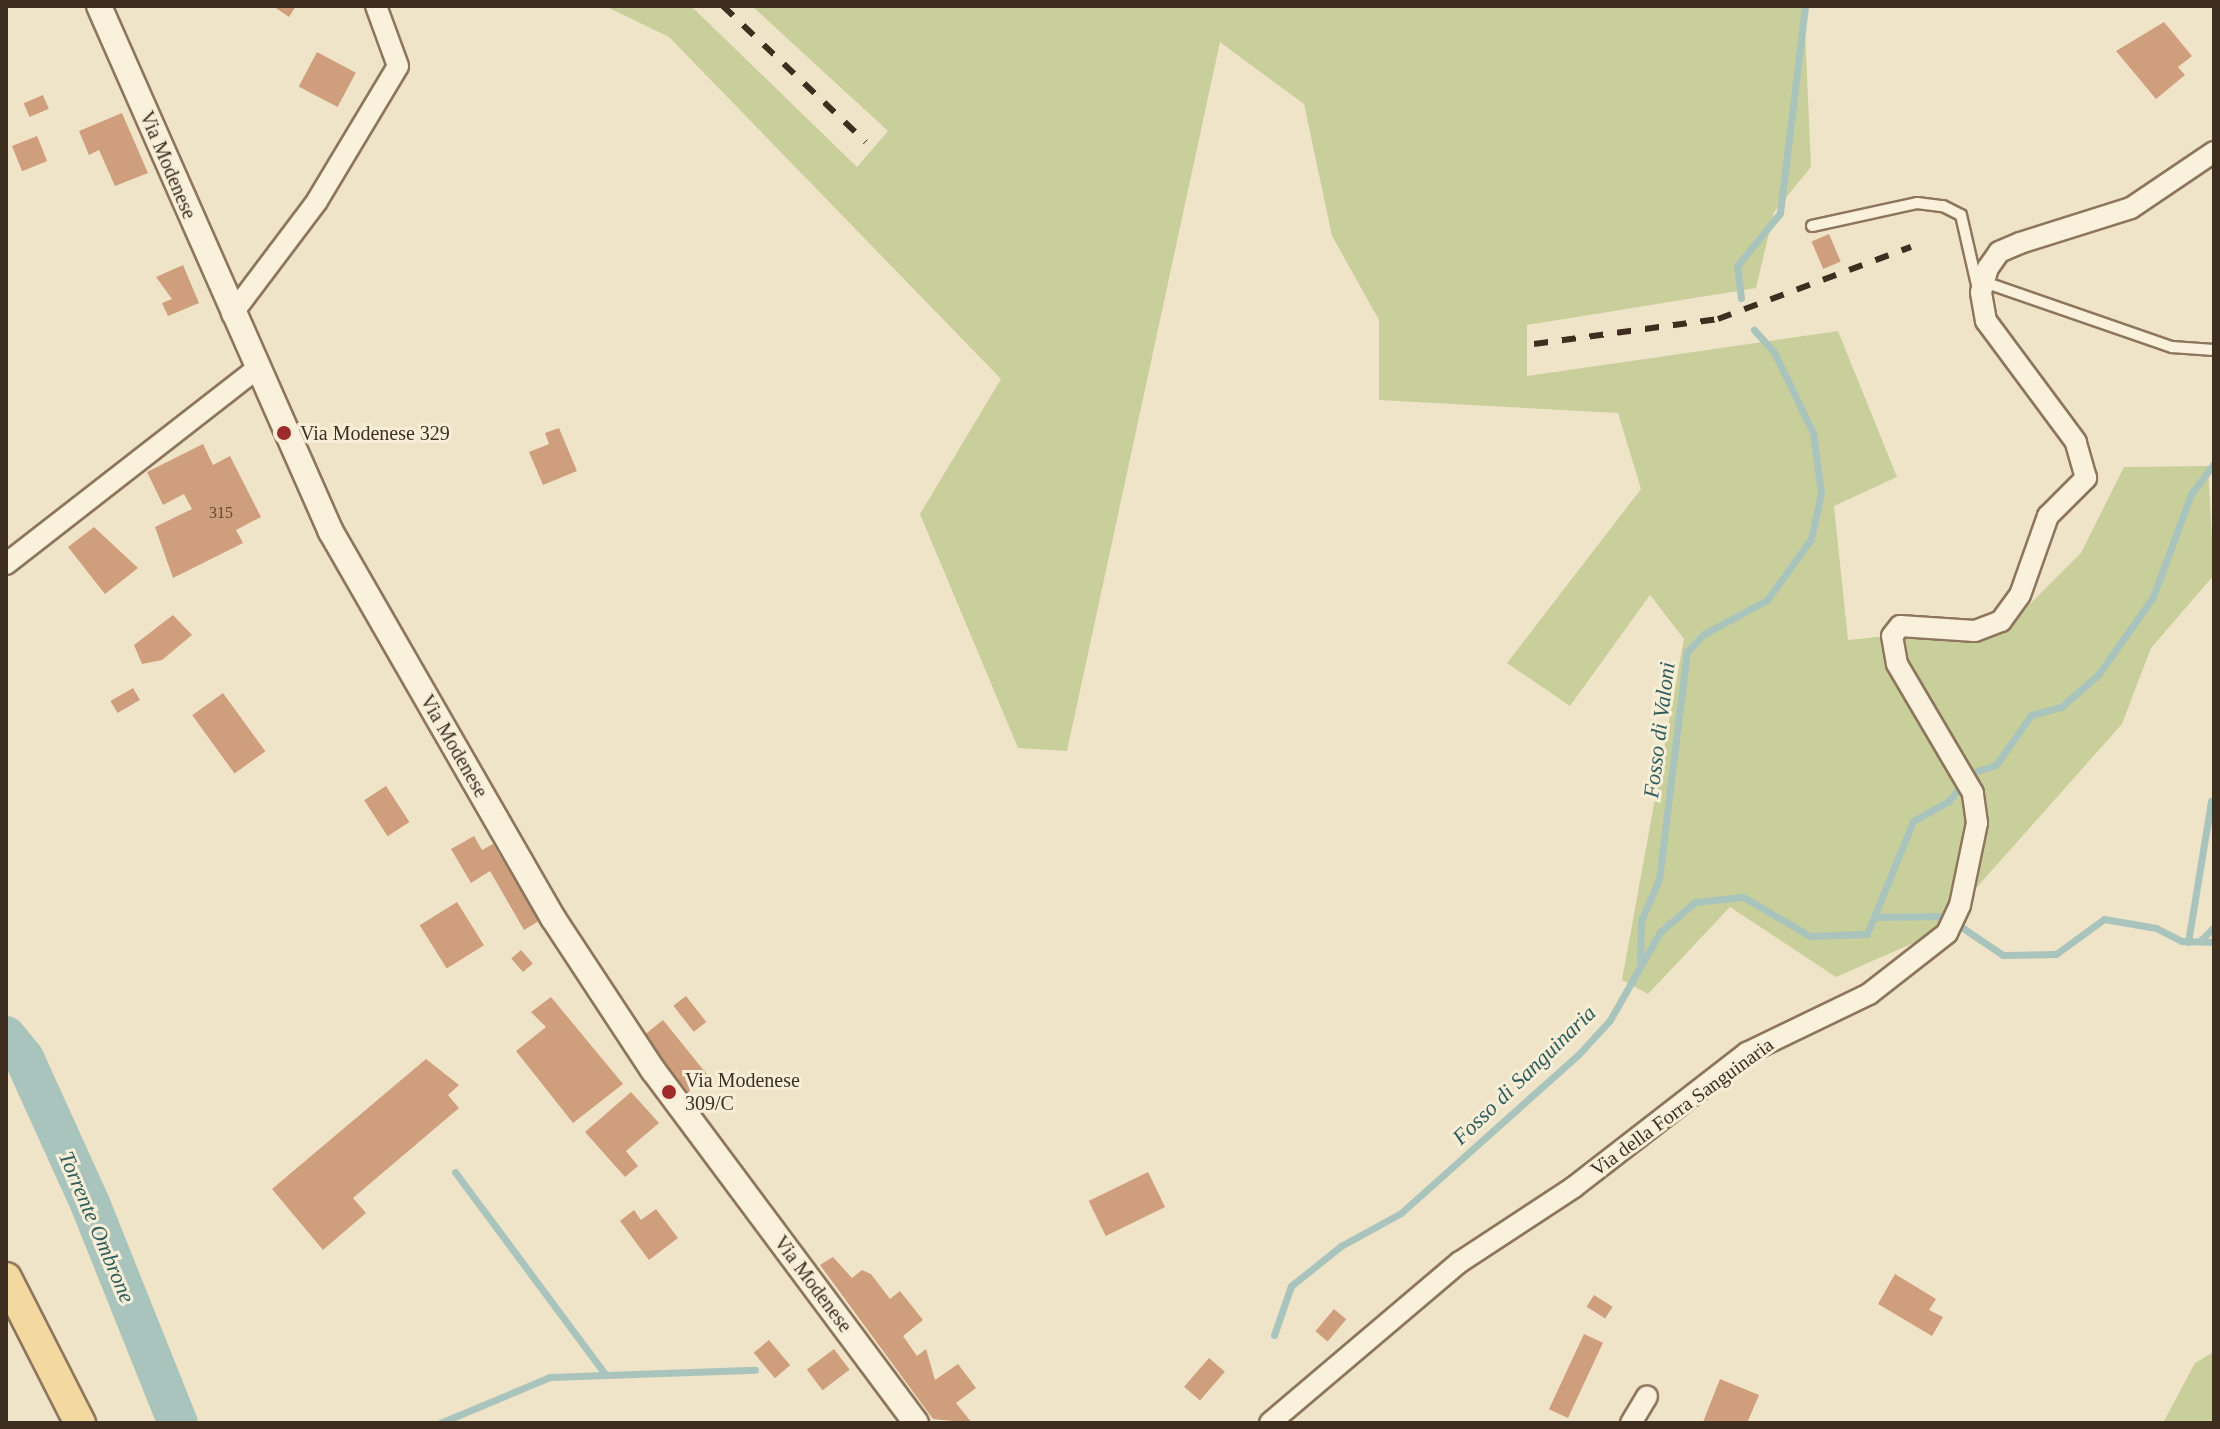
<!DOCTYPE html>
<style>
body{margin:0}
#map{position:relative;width:2220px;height:1429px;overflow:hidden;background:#f0e4c8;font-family:"Times New Roman",serif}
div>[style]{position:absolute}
.green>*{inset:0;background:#c9cf9b}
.stream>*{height:7px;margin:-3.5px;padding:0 3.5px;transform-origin:3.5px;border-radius:3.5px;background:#a9c4bc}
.river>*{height:40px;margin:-20px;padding:0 20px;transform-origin:20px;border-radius:20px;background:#a9c4bc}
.building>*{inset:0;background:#cf9f7d;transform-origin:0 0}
.roads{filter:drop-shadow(2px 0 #8d765c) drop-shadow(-2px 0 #8d765c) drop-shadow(0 2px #8d765c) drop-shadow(0 -2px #8d765c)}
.service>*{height:10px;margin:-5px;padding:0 5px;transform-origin:5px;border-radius:5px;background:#faf1dc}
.minor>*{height:20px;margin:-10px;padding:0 10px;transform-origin:10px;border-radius:10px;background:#faf1dc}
.tertiary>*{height:24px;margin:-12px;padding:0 12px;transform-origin:12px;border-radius:12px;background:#faf1dc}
.primary>*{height:30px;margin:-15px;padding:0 15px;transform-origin:15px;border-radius:15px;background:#f3d9a0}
.rail>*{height:6px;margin-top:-3px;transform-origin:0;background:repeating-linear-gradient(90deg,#3d2e20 0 14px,transparent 0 28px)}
.dots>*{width:22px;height:22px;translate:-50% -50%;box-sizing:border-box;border:4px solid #f7eed8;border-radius:50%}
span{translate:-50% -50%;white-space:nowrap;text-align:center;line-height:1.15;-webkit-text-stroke:6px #f7eed8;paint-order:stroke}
.number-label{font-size:16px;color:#624a37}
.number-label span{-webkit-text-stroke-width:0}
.street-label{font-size:20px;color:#3d2e20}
.poi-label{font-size:20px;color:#3d2e20}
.left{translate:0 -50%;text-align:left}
.water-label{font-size:22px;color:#2f5d5a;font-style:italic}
.frame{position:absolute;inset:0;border:8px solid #3d2e20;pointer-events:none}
</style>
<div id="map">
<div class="green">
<div style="clip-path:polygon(605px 6px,691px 6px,857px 167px,888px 131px,752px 6px,1804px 6px,1811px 167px,1774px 212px,1756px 288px,1527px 325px,1527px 376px,1838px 331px,1897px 477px,1834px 506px,1848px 640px,2011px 623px,2081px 553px,2124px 467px,2208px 466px,2214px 575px,2151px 648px,2122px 724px,1936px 933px,1836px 977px,1730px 907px,1648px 994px,1622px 980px,1684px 639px,1650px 595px,1570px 706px,1507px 663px,1641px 489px,1618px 413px,1379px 400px,1379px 320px,1332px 236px,1304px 104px,1220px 42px,1067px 751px,1018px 748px,920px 514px,1001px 379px,669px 37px)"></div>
<div style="clip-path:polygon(2214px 1352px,2214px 1423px,2163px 1423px,2195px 1363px)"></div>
</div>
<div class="stream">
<div style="left:1741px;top:298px;width:32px;rotate:-97deg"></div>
<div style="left:1737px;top:266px;width:68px;rotate:-50.9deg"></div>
<div style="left:1780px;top:213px;width:209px;rotate:-83.1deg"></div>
<div style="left:1876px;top:917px;width:69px;rotate:-0.8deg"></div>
<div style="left:1945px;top:916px;width:70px;rotate:33.9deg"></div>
<div style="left:2003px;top:955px;width:53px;rotate:-1.1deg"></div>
<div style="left:2056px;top:954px;width:59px;rotate:-36.1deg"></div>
<div style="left:2104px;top:919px;width:53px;rotate:9.8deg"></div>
<div style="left:2156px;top:928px;width:29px;rotate:27deg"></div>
<div style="left:2182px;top:941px;width:32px;rotate:2deg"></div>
<div style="left:2200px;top:941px;width:20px;rotate:-45deg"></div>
<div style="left:2188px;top:942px;width:143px;rotate:-80.7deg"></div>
<div style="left:1640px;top:962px;width:41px;rotate:-88.6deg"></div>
<div style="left:1641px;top:921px;width:46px;rotate:-66.8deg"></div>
<div style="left:1659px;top:879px;width:229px;rotate:-83deg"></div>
<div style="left:1687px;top:652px;width:25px;rotate:-47deg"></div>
<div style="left:1704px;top:634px;width:72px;rotate:-28.4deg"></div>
<div style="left:1767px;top:600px;width:75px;rotate:-54.2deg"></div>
<div style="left:1811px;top:539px;width:47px;rotate:-77.7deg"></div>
<div style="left:1821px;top:493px;width:61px;rotate:-97.6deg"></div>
<div style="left:1813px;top:433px;width:90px;rotate:-115.7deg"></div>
<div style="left:1774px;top:352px;width:30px;rotate:-132deg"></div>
<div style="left:455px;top:1172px;width:253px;rotate:53.4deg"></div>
<div style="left:1274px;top:1335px;width:52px;rotate:-70.9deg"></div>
<div style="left:1291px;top:1286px;width:64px;rotate:-38.7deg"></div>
<div style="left:1341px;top:1246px;width:68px;rotate:-28.8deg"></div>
<div style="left:1401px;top:1213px;width:237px;rotate:-41.8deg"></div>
<div style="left:1578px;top:1055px;width:47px;rotate:-47.6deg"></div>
<div style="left:1610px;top:1020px;width:101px;rotate:-60.4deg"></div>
<div style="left:1660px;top:932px;width:46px;rotate:-40.6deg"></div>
<div style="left:1695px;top:902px;width:48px;rotate:-5.9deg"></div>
<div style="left:1743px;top:897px;width:78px;rotate:30.2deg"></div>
<div style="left:1810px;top:936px;width:57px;rotate:-2deg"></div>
<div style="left:1867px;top:934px;width:122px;rotate:-67.8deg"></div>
<div style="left:1913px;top:821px;width:41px;rotate:-29.1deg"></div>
<div style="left:1949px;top:801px;width:36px;rotate:-52deg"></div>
<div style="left:1971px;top:773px;width:26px;rotate:-18deg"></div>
<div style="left:1996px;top:765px;width:61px;rotate:-55deg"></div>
<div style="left:2031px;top:715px;width:31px;rotate:-15deg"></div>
<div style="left:2061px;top:707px;width:49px;rotate:-40.9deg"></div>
<div style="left:2098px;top:675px;width:95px;rotate:-54.8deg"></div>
<div style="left:2153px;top:597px;width:110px;rotate:-69.7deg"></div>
<div style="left:2191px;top:494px;width:38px;rotate:-53deg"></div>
<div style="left:440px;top:1423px;width:119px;rotate:-22.7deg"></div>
<div style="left:550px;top:1377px;width:205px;rotate:-2deg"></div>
</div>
<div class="river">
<div style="left:6px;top:1036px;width:28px;rotate:51deg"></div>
<div style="left:24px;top:1058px;width:162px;rotate:65.6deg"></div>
<div style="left:91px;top:1206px;width:234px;rotate:68.2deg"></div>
</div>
<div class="building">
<div style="clip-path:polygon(273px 6px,296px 6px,289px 17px)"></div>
<div style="clip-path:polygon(2164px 22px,2192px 56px,2178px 67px,2185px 75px,2156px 99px,2116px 51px)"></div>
<div style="left:317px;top:52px;width:44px;height:39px;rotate:28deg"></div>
<div style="left:43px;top:95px;width:15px;height:21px;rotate:67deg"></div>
<div style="clip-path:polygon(122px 113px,148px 173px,115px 186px,99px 150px,89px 155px,79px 131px)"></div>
<div style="left:37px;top:136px;width:27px;height:27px;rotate:68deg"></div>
<div style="left:1829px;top:234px;width:30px;height:19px;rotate:67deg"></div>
<div style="clip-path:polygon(183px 265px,199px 303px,168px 316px,162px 303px,172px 299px,156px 277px)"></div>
<div style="clip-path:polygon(559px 428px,577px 471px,543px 485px,529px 452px,549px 444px,545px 433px)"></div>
<div style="clip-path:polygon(203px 444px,213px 465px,230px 456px,261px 517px,236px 530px,243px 543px,173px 578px,155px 527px,192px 509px,184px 494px,163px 505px,147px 472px)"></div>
<div style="clip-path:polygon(94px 527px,138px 568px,105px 594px,68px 547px)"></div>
<div style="clip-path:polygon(173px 615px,192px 635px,162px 660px,142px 664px,134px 645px)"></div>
<div style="left:133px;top:688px;width:14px;height:26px;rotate:60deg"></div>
<div style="left:223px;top:693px;width:72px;height:38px;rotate:54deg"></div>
<div style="left:386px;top:786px;width:43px;height:26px;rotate:57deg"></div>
<div style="clip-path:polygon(474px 836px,482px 850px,493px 844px,539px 921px,524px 930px,490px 871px,471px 883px,451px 849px)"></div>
<div style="left:457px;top:902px;width:51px;height:44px;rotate:58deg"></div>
<div style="left:521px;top:950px;width:18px;height:13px;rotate:49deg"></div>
<div style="left:686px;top:996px;width:33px;height:16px;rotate:52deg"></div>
<div style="clip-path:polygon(551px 997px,623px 1084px,573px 1123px,516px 1051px,546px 1027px,531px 1012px)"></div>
<div style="left:663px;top:1020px;width:72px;height:26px;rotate:51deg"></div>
<div style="clip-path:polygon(426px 1059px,459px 1085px,448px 1095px,459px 1108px,353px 1198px,366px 1213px,323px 1250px,272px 1189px)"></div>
<div style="clip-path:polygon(631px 1092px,659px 1123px,626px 1151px,638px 1166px,625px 1177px,585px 1132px)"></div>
<div style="left:1148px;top:1172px;width:39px;height:66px;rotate:64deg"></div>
<div style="clip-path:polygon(656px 1209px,678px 1238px,649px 1260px,620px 1221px,634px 1210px,641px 1220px)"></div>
<div style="clip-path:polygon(833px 1257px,852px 1278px,862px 1270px,871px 1274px,890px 1299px,900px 1291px,923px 1320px,903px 1336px,917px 1356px,926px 1349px,935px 1380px,958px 1364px,976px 1388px,956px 1403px,972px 1423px,933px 1419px,820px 1265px)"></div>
<div style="clip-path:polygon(1895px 1274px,1936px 1299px,1929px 1310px,1943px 1317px,1932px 1336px,1878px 1304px)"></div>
<div style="left:1594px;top:1295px;width:22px;height:14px;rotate:32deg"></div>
<div style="left:1334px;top:1309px;width:16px;height:29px;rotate:40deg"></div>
<div style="left:1584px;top:1334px;width:21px;height:83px;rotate:25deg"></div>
<div style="left:769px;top:1340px;width:33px;height:20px;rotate:50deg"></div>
<div style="left:834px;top:1349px;width:26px;height:34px;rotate:53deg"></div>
<div style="left:1209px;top:1358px;width:21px;height:38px;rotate:41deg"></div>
<div style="clip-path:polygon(1720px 1379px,1759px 1395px,1747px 1423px,1703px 1422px)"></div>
</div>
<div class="roads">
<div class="service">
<div style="left:1812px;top:226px;width:107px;rotate:-12.4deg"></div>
<div style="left:1917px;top:203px;width:26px;rotate:7deg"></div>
<div style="left:1943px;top:206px;width:20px;rotate:27deg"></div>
<div style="left:1961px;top:215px;width:76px;rotate:77.1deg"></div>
<div style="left:1984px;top:282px;width:199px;rotate:19.1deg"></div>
<div style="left:2172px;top:347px;width:42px;rotate:4.1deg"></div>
</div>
<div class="minor">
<div style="left:232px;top:314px;width:141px;rotate:-53deg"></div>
<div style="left:317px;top:201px;width:157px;rotate:-59deg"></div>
<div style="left:398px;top:66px;width:64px;rotate:-110.1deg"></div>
<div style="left:6px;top:564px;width:316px;rotate:-37.9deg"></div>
<div style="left:1270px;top:1423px;width:249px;rotate:-40.3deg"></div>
<div style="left:1460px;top:1262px;width:136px;rotate:-33.3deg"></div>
<div style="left:1574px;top:1187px;width:219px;rotate:-37.8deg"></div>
<div style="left:1747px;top:1053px;width:136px;rotate:-25.8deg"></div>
<div style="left:1869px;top:994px;width:99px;rotate:-38deg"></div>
<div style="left:1947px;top:933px;width:31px;rotate:-65deg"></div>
<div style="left:1960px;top:905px;width:84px;rotate:-78.3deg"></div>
<div style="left:1977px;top:823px;width:30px;rotate:-98deg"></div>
<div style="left:1973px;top:793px;width:150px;rotate:-120.5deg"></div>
<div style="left:1897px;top:664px;width:28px;rotate:-100deg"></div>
<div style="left:1892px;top:636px;width:13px;rotate:-51deg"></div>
<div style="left:1900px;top:626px;width:75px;rotate:3.8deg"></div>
<div style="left:1975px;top:631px;width:28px;rotate:-21deg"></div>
<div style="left:2001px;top:621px;width:32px;rotate:-54deg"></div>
<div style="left:2020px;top:595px;width:84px;rotate:-70.5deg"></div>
<div style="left:2048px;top:516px;width:54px;rotate:-45deg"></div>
<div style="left:2086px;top:478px;width:37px;rotate:-106deg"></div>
<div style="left:2076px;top:442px;width:151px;rotate:-126.6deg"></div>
<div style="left:1986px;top:321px;width:29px;rotate:-100deg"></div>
<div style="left:1981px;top:292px;width:25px;rotate:-74deg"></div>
<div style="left:1988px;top:268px;width:19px;rotate:-55deg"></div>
<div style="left:1999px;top:252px;width:23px;rotate:-23deg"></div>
<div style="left:2020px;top:243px;width:116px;rotate:-17.5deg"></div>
<div style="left:2131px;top:208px;width:100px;rotate:-34deg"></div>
<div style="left:1631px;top:1423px;width:31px;rotate:-59deg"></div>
</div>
<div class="tertiary">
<div style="left:99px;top:6px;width:575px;rotate:66.2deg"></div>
<div style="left:331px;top:532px;width:445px;rotate:60.1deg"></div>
<div style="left:553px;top:918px;width:182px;rotate:56.7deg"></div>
<div style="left:653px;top:1070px;width:440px;rotate:53.3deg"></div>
</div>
<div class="primary">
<div style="left:6px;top:1278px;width:163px;rotate:63deg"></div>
</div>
</div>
<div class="rail">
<div style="left:723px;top:6px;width:197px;rotate:43.6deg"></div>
<div style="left:1534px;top:344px;width:186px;rotate:-7.7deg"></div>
<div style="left:1718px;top:319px;width:206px;rotate:-20.5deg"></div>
</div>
<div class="dots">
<div style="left:284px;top:433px;background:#9e2a2b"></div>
<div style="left:669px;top:1092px;background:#9e2a2b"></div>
</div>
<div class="number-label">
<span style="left:221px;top:513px">315</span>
</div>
<div class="street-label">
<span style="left:168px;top:165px;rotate:67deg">Via Modenese</span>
<span style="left:454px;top:746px;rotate:60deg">Via Modenese</span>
<span style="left:1682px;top:1107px;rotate:-36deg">Via della Forra Sanguinaria</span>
<span style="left:813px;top:1284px;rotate:53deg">Via Modenese</span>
</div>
<div class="poi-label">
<span class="left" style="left:300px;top:433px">Via Modenese 329</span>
<span class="left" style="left:685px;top:1092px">Via Modenese<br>309/C</span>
</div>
<div class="water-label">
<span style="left:1659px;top:730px;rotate:-83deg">Fosso di Valoni</span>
<span style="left:1524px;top:1075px;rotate:-44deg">Fosso di Sanguinaria</span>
<span style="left:97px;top:1227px;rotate:67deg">Torrente Ombrone</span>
</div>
<div class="frame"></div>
</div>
